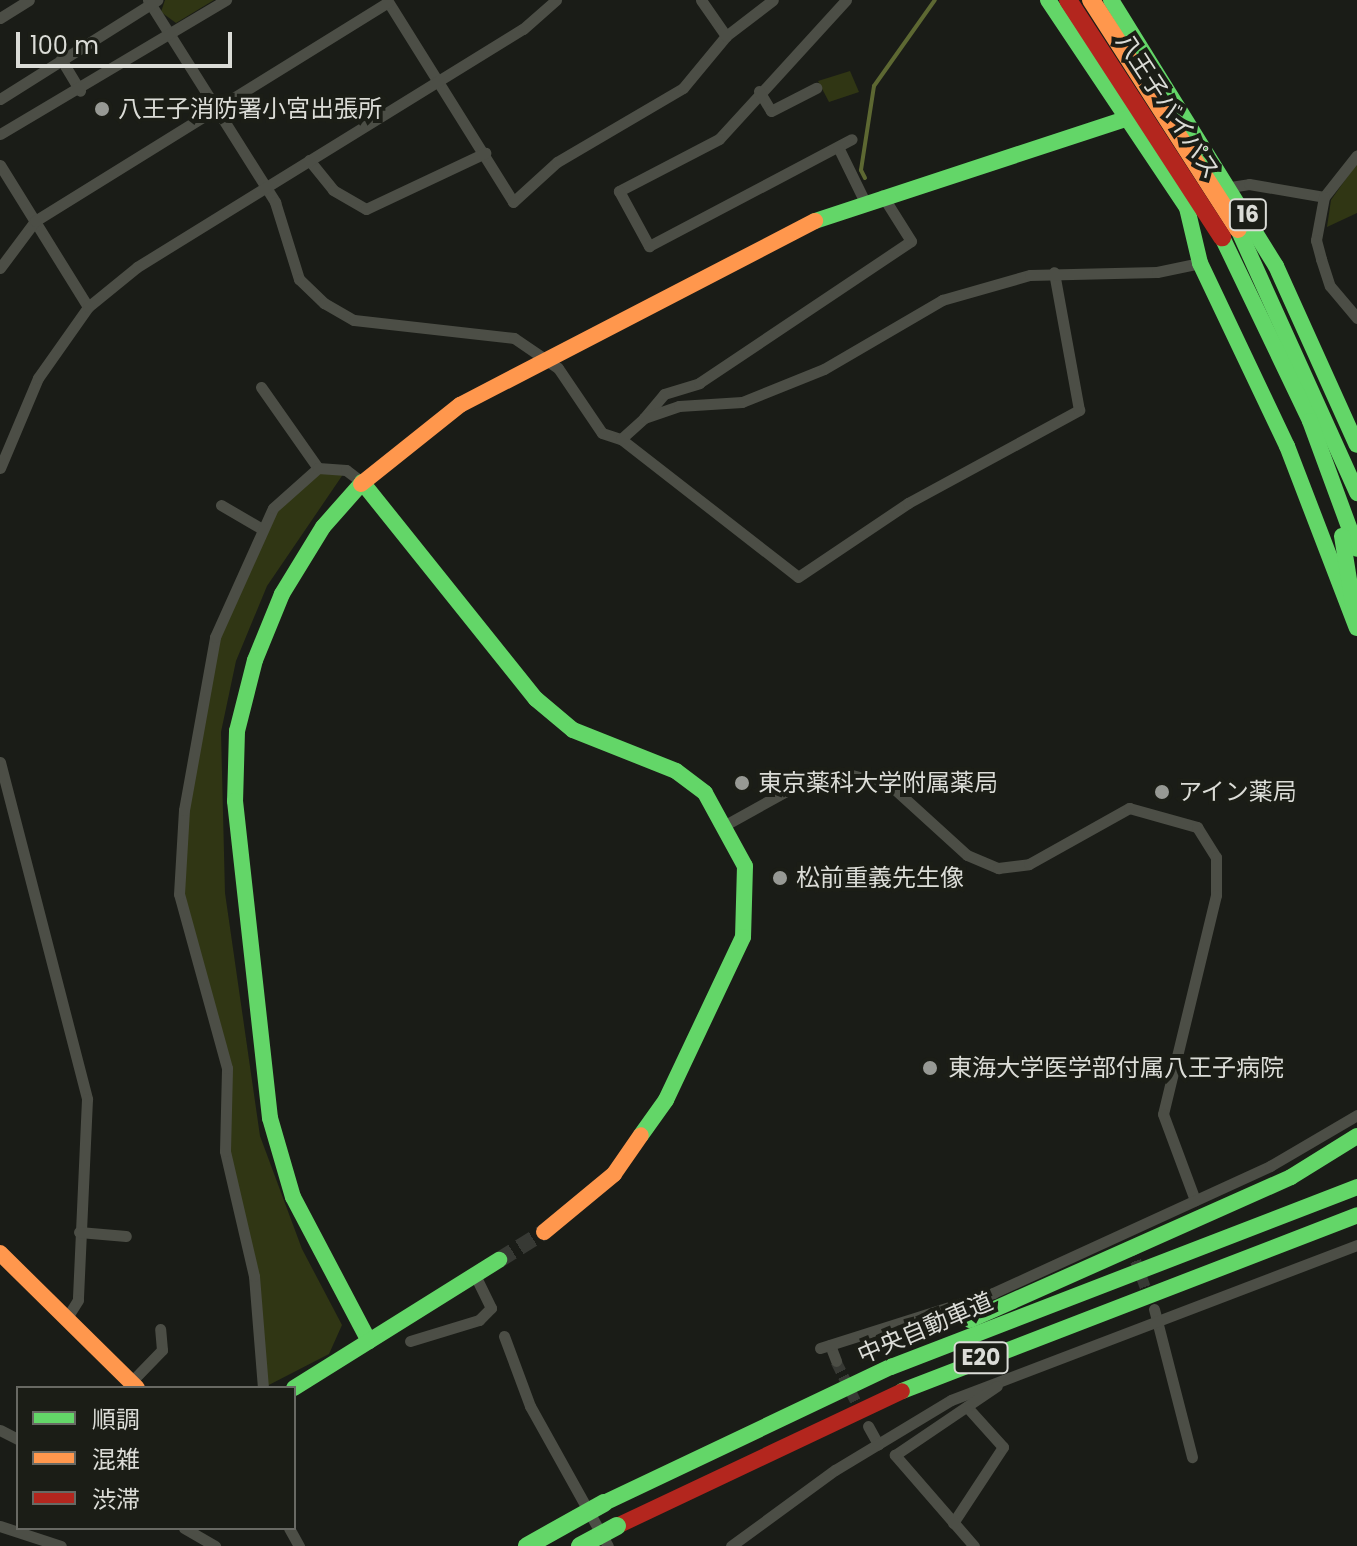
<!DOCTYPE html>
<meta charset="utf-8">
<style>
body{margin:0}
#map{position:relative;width:1357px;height:1546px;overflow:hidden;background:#1a1c17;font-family:Poppins,"Noto Sans JP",sans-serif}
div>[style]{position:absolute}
.green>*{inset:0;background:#303614}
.stream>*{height:4px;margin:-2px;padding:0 2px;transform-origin:2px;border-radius:2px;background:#5d6832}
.street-tunnel>*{height:11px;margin-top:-5.5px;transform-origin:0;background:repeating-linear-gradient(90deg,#373934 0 11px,transparent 0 16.5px)}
.secondary-tunnel>*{height:16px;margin-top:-8px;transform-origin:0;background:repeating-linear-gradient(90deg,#373934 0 16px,transparent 0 24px)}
.street>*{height:11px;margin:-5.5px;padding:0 5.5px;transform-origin:5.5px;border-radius:5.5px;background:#4c4e46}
.fast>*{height:16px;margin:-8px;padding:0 8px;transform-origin:8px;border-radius:8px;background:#63d668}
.slow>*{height:16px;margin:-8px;padding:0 8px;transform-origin:8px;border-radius:8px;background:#ff974d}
.jam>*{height:16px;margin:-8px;padding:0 8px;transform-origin:8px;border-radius:8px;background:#b3261e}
.fast-bridge>*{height:18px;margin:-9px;padding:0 9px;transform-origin:9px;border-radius:9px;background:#63d668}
.slow-bridge>*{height:18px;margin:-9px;padding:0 9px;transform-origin:9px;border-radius:9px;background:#ff974d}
.jam-bridge>*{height:18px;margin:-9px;padding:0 9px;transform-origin:9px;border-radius:9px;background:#b3261e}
.dots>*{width:22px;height:22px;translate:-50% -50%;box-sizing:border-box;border:4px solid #1b1d16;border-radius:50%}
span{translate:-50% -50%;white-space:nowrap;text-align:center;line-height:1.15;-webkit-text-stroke:8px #1b1d16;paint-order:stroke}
.shield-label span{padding:2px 6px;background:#1b1d16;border:2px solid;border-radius:6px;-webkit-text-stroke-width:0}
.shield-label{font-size:22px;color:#dbdcd7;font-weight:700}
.street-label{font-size:24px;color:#dbdcd7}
.poi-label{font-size:24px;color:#dbdcd7}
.left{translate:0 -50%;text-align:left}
.legend{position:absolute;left:16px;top:1386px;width:280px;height:144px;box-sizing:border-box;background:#1b1d16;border:2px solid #686963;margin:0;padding:10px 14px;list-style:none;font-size:24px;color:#dbdcd7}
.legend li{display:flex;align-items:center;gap:16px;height:40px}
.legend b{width:40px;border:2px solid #686963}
.scale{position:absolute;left:16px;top:32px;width:216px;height:36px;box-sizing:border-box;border:4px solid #dbdcd7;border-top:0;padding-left:10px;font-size:24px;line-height:28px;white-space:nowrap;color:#dbdcd7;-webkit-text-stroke:6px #1b1d16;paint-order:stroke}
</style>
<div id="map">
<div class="green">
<div style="clip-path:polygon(165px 0,214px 0,176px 23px,161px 12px)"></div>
<div style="clip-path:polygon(850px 71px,859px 92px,829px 102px,818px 81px)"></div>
<div style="clip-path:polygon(1357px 163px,1357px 213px,1327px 227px,1331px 200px)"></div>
<div style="clip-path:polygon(318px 468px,346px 470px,267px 586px,236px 661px,221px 732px,225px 893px,260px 1136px,302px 1249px,342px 1325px,329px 1354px,263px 1388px,254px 1276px,225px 1151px,227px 1068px,179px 894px,184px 810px,215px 637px,273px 508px)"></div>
</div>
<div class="stream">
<div style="left:865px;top:178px;width:9px;rotate:-117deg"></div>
<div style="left:861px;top:170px;width:85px;rotate:-81.2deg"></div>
<div style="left:874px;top:86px;width:105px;rotate:-54.7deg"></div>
</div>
<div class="street-tunnel">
<div style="left:1130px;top:1245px;width:59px;rotate:70deg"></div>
<div style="left:836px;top:1361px;width:59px;rotate:63.9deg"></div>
</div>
<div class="secondary-tunnel">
<div style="left:499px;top:1260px;width:53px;rotate:-31.9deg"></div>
</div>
<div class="street">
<div style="left:148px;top:0;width:239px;rotate:57.8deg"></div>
<div style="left:275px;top:202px;width:81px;rotate:72.7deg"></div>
<div style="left:299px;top:279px;width:35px;rotate:44deg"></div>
<div style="left:324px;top:303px;width:34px;rotate:30deg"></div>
<div style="left:354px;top:320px;width:161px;rotate:6.4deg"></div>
<div style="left:514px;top:338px;width:53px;rotate:34.3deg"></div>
<div style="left:558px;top:368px;width:78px;rotate:55.9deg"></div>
<div style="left:602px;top:433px;width:20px;rotate:18deg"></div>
<div style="left:621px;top:439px;width:224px;rotate:37.9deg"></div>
<div style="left:798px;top:577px;width:133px;rotate:-33.9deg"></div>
<div style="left:908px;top:503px;width:195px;rotate:-28.5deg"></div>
<div style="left:1079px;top:410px;width:140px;rotate:-100.3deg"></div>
<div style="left:387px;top:0;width:238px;rotate:58deg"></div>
<div style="left:513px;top:202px;width:59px;rotate:-42.3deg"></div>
<div style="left:557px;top:162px;width:146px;rotate:-30.4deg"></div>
<div style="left:683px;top:88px;width:67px;rotate:-50.4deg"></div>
<div style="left:726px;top:36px;width:59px;rotate:-37.5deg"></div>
<div style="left:701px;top:0;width:44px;rotate:55.2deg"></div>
<div style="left:846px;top:0;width:188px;rotate:132.4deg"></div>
<div style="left:719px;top:139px;width:113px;rotate:152.5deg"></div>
<div style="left:619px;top:191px;width:63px;rotate:61.4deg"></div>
<div style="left:649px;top:246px;width:229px;rotate:-27.8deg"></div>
<div style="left:0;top:18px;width:34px;rotate:-32deg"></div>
<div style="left:61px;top:59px;width:37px;rotate:59deg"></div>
<div style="left:759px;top:91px;width:23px;rotate:59deg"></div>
<div style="left:771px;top:111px;width:51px;rotate:-27.1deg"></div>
<div style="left:0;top:99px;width:186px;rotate:-32.2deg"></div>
<div style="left:0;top:134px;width:263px;rotate:-30.7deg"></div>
<div style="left:838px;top:147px;width:59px;rotate:63.9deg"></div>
<div style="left:309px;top:160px;width:38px;rotate:51deg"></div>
<div style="left:333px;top:190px;width:38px;rotate:30deg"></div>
<div style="left:366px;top:209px;width:132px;rotate:-25.2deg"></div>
<div style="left:0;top:165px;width:167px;rotate:58.2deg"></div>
<div style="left:1224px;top:188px;width:25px;rotate:-9deg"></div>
<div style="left:1249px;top:184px;width:76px;rotate:9.8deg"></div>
<div style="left:1324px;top:197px;width:53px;rotate:-51.8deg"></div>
<div style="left:1324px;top:197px;width:44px;rotate:100.5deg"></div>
<div style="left:1316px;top:240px;width:20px;rotate:75deg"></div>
<div style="left:1321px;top:259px;width:28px;rotate:72deg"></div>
<div style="left:1330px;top:286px;width:42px;rotate:49.8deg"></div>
<div style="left:0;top:268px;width:59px;rotate:-53.3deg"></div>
<div style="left:35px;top:221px;width:415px;rotate:-31.8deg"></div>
<div style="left:261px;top:387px;width:99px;rotate:54.9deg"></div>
<div style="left:644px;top:418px;width:31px;rotate:-50deg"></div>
<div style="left:664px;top:394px;width:37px;rotate:-17deg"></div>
<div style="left:699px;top:383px;width:255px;rotate:-33.8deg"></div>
<div style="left:911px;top:241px;width:54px;rotate:-122.2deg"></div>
<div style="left:621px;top:439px;width:31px;rotate:-42deg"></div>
<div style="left:644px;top:418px;width:37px;rotate:-19deg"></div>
<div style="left:679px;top:406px;width:63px;rotate:-3.6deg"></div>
<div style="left:742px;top:402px;width:88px;rotate:-21.9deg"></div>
<div style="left:824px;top:369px;width:137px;rotate:-30.3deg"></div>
<div style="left:942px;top:300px;width:91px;rotate:-15.9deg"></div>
<div style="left:1030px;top:275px;width:127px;rotate:-1.4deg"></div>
<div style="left:1157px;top:272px;width:44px;rotate:-11.8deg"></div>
<div style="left:0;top:468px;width:98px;rotate:-67.1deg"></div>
<div style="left:38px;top:378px;width:87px;rotate:-54.8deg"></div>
<div style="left:88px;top:307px;width:63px;rotate:-39.2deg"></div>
<div style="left:137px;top:267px;width:453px;rotate:-31.7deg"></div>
<div style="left:523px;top:29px;width:44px;rotate:-41.3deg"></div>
<div style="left:221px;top:505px;width:48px;rotate:30.3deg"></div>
<div style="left:0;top:762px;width:348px;rotate:75.5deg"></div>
<div style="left:87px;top:1099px;width:201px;rotate:92.6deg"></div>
<div style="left:78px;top:1300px;width:22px;rotate:122deg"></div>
<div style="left:727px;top:824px;width:82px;rotate:-29.1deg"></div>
<div style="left:799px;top:784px;width:50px;rotate:-11.5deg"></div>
<div style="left:848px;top:774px;width:43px;rotate:14.7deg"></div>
<div style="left:890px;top:785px;width:104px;rotate:42.3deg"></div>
<div style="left:967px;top:855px;width:34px;rotate:23deg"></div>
<div style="left:998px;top:868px;width:31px;rotate:-7deg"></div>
<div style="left:1029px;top:864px;width:115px;rotate:-29.2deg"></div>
<div style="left:1129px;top:808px;width:71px;rotate:15.6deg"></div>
<div style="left:1197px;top:827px;width:36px;rotate:58deg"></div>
<div style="left:1216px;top:857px;width:38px;rotate:90deg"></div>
<div style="left:1216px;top:895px;width:225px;rotate:103.6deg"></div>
<div style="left:1163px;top:1114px;width:92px;rotate:69.6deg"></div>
<div style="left:79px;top:1232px;width:47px;rotate:4.9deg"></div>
<div style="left:1154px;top:1309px;width:153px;rotate:75.6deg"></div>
<div style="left:504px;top:1336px;width:75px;rotate:69.6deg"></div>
<div style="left:530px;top:1406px;width:160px;rotate:60.9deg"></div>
<div style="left:410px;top:1341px;width:72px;rotate:-16.9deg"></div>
<div style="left:479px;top:1320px;width:17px;rotate:-45deg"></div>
<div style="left:491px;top:1308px;width:37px;rotate:-116deg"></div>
<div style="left:830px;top:1345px;width:17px;rotate:69deg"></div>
<div style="left:820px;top:1348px;width:182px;rotate:-17.6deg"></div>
<div style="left:993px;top:1293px;width:305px;rotate:-24.6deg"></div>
<div style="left:1270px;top:1166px;width:101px;rotate:-30.4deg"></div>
<div style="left:130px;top:1383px;width:46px;rotate:-45.9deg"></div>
<div style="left:162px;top:1350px;width:21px;rotate:-95deg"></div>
<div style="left:263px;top:1388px;width:112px;rotate:-94.6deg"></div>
<div style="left:254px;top:1276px;width:128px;rotate:-103.1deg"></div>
<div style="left:225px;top:1151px;width:83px;rotate:-88.6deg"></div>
<div style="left:227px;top:1068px;width:180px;rotate:-105.4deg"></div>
<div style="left:179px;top:894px;width:84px;rotate:-86.6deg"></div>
<div style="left:184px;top:810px;width:176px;rotate:-79.8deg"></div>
<div style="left:215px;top:637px;width:141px;rotate:-65.8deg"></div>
<div style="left:273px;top:508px;width:60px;rotate:-41.6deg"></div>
<div style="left:318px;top:468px;width:28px;rotate:4deg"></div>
<div style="left:346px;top:470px;width:20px;rotate:37deg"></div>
<div style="left:868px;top:1426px;width:21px;rotate:61deg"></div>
<div style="left:0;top:1430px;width:20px;rotate:27deg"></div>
<div style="left:953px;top:1523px;width:91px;rotate:-56.7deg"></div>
<div style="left:1003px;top:1447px;width:54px;rotate:-132deg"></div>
<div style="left:0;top:1526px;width:64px;rotate:18.2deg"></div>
<div style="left:184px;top:1528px;width:36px;rotate:30deg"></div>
<div style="left:289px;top:1528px;width:21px;rotate:61deg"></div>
<div style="left:731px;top:1546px;width:129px;rotate:-36.2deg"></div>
<div style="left:835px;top:1470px;width:135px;rotate:-31.1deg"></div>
<div style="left:951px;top:1400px;width:435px;rotate:-20.9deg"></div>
<div style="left:974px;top:1546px;width:121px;rotate:-131deg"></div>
<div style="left:895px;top:1455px;width:123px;rotate:-34.1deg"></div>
</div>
<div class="fast">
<div style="left:1048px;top:0;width:250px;rotate:56.2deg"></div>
<div style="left:1187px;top:208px;width:57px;rotate:76.7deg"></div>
<div style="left:1200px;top:263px;width:203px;rotate:64.6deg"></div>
<div style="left:1287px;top:446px;width:195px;rotate:69deg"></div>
<div style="left:1111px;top:0;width:313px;rotate:58.2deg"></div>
<div style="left:1276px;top:266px;width:196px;rotate:65.7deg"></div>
<div style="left:815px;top:221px;width:340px;rotate:-18.2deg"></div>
<div style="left:1238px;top:229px;width:290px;rotate:65.7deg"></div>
<div style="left:1222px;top:237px;width:204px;rotate:64.4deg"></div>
<div style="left:1310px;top:421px;width:136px;rotate:69.8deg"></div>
<div style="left:362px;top:482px;width:278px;rotate:51.3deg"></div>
<div style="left:536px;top:699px;width:48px;rotate:40deg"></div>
<div style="left:573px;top:730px;width:111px;rotate:21.7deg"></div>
<div style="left:676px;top:771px;width:36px;rotate:37deg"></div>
<div style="left:705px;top:793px;width:83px;rotate:61.3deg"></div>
<div style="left:745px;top:866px;width:71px;rotate:91.6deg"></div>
<div style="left:743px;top:937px;width:180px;rotate:115.3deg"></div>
<div style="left:666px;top:1100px;width:43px;rotate:125.5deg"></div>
<div style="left:361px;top:484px;width:57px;rotate:131.5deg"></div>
<div style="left:323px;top:527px;width:79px;rotate:121.5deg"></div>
<div style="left:282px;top:594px;width:71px;rotate:112.2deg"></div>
<div style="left:255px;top:660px;width:73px;rotate:104.2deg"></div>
<div style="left:237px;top:731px;width:70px;rotate:91.6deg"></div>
<div style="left:235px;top:801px;width:319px;rotate:83.7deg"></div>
<div style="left:270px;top:1118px;width:82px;rotate:73.8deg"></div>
<div style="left:293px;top:1197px;width:163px;rotate:62.2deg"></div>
<div style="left:1342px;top:536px;width:76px;rotate:80.9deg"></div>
<div style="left:970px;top:1320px;width:351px;rotate:-24deg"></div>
<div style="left:1291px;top:1177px;width:78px;rotate:-31.8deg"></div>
<div style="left:294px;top:1388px;width:242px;rotate:-32deg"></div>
<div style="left:902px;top:1391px;width:488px;rotate:-21.1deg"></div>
<div style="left:604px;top:1503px;width:318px;rotate:-25.4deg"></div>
<div style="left:891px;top:1367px;width:500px;rotate:-21.1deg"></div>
</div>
<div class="slow">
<div style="left:361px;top:484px;width:127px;rotate:-38.6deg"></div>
<div style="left:460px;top:405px;width:400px;rotate:-27.4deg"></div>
<div style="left:544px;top:1232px;width:91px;rotate:-39.6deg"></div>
<div style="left:614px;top:1174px;width:47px;rotate:-55.3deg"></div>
<div style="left:0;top:1253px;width:192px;rotate:44.6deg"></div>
</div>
<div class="jam">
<div style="left:617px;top:1526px;width:315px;rotate:-25.3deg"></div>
</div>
<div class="fast-bridge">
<div style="left:527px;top:1546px;width:88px;rotate:-29.2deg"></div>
<div style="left:580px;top:1546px;width:42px;rotate:-28.4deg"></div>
</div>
<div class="slow-bridge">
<div style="left:1091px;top:0;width:272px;rotate:57.3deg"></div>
</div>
<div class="jam-bridge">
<div style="left:1068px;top:0;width:283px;rotate:57deg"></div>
</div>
<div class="dots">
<div style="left:102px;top:109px;background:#979994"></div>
<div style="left:742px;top:783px;background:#979994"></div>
<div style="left:1162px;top:792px;background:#979994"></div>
<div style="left:780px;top:878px;background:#979994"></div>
<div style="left:930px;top:1068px;background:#979994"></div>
</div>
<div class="shield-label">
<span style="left:1248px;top:215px">16</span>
<span style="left:981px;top:1358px">E20</span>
</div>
<div class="street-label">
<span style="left:1168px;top:106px;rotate:57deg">八王子バイパス</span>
<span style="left:925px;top:1328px;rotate:-23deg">中央自動車道</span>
</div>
<div class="poi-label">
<span class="left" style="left:118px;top:109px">八王子消防署小宮出張所</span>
<span class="left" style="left:758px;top:783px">東京薬科大学附属薬局</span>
<span class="left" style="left:1178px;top:792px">アイン薬局</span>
<span class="left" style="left:796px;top:878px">松前重義先生像</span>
<span class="left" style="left:948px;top:1068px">東海大学医学部付属八王子病院</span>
</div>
<ul class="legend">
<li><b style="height:10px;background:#63d668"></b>順調</li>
<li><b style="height:10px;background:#ff974d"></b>混雑</li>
<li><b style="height:10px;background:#b3261e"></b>渋滞</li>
</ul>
<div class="scale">100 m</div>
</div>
